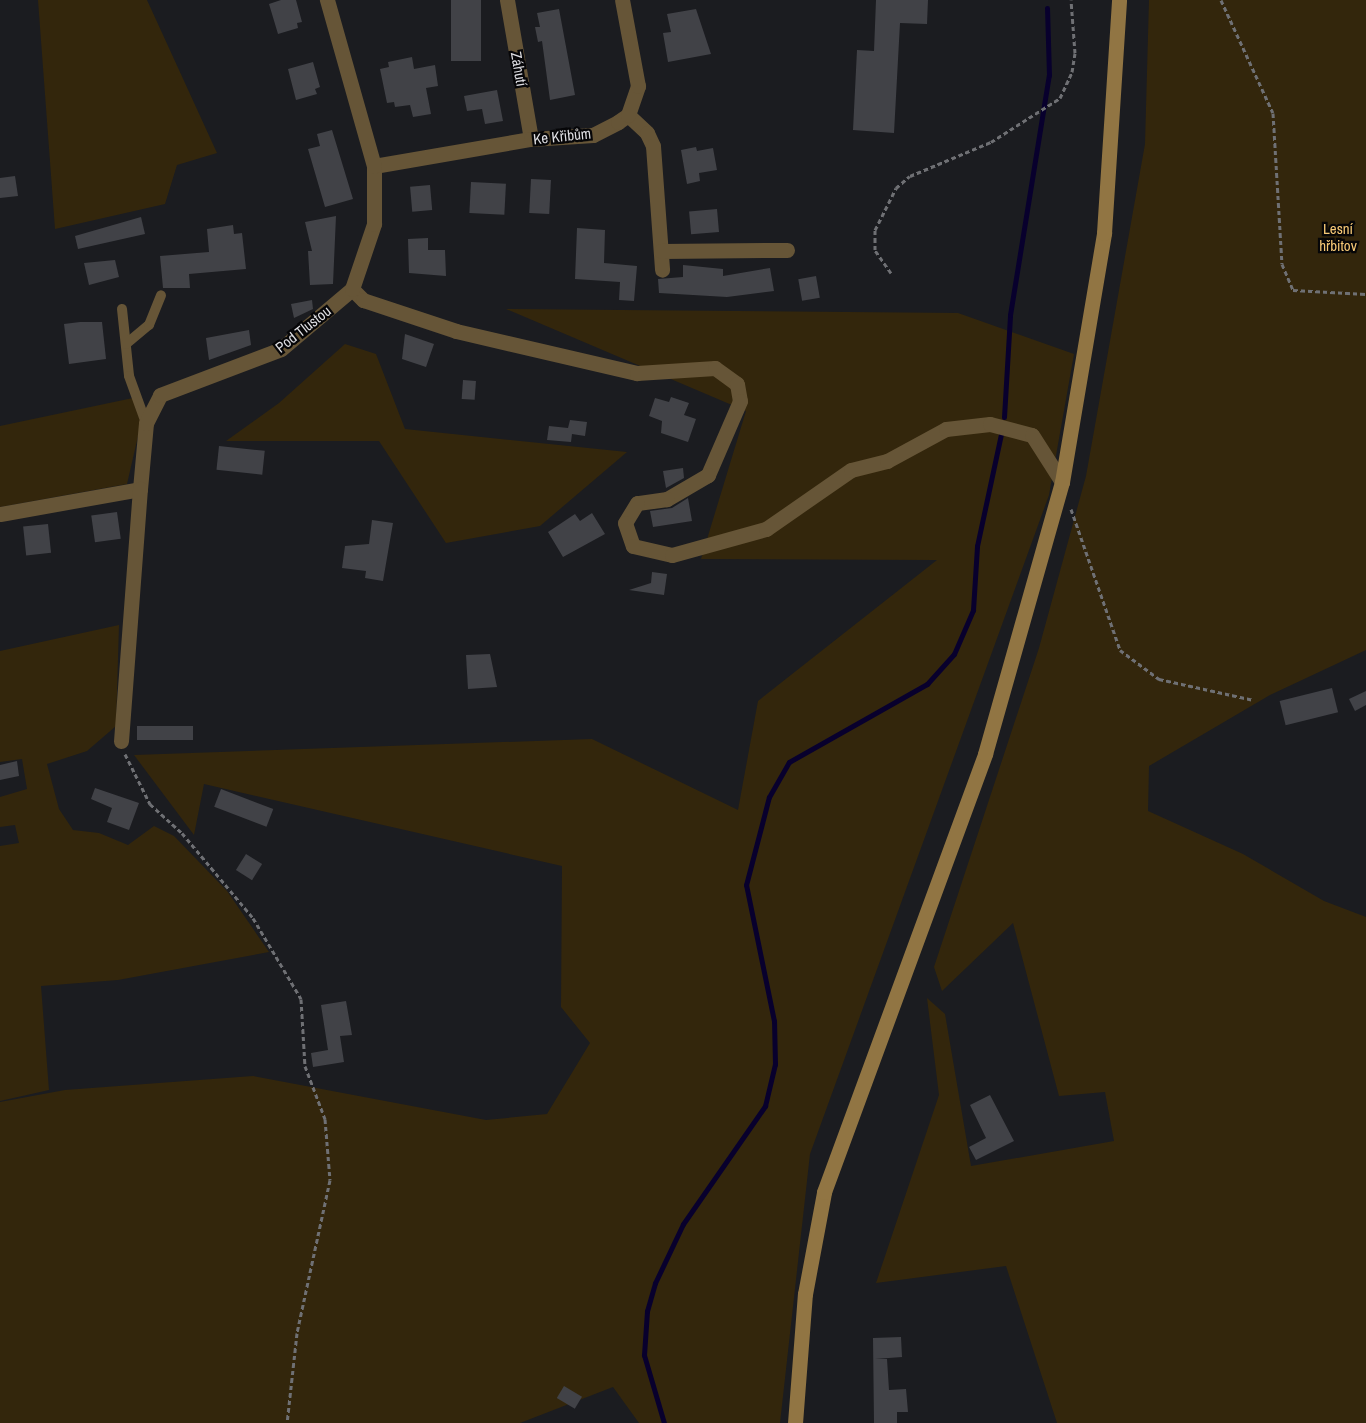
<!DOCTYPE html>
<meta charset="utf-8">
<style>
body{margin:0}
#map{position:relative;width:1366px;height:1423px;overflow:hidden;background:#1b1c20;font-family:"Archivo Narrow",sans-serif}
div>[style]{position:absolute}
.green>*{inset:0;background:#33260c}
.stream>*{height:5px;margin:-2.5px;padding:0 2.5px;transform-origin:2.5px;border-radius:2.5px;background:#08002d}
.building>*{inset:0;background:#414247;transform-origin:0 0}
.path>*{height:3px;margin-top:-1.5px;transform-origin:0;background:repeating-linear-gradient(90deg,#6f7074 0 4.5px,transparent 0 7.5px)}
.lane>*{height:10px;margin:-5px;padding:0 5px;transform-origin:5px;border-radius:5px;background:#665537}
.street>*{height:15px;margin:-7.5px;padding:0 7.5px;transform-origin:7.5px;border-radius:7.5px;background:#665537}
.secondary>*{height:15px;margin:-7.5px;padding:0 7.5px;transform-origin:7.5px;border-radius:7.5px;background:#917543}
span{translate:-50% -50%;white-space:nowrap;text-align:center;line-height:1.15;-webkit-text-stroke:4.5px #060608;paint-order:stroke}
.street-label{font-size:15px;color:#dedee2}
.park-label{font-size:15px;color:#f7c976}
</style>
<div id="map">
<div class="green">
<div style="clip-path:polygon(38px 0,147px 0,217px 153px,177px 165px,165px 204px,55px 229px)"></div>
<div style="clip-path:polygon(1149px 0,1366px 0,1366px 650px,1270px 695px,1149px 766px,1148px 811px,1243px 854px,1324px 901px,1366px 917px,1366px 1423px,1057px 1423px,1006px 1266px,876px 1283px,939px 1095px,927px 998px,945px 1014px,971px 1166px,1114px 1141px,1105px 1092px,1059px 1096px,1013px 923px,942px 991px,934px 967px,1039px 648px,1086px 476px,1145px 144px)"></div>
<div style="clip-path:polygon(506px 309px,958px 313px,1074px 354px,1049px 495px,810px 1154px,780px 1423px,639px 1423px,613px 1387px,520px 1423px,0 1423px,0 1102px,65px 1090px,253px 1076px,486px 1120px,547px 1114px,590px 1043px,561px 1007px,562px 866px,204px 784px,194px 835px,134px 755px,592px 739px,738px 810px,758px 701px,937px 560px,701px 559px,746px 411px)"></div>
<div style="clip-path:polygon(345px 344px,376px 354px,405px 429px,627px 452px,540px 526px,446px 543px,379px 441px,226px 441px,279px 403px)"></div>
<div style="clip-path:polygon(133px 398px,141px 423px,127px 484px,0 507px,0 426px)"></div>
<div style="clip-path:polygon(119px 625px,116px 726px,87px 751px,47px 764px,59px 809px,73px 830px,99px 833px,128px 845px,154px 826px,174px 836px,227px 891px,269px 952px,118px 980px,41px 986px,49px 1090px,0 1101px,0 846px,19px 843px,15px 825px,0 827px,0 797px,27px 789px,22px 759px,0 762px,0 651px)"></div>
</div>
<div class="stream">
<div style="left:1004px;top:417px;width:102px;rotate:-86.6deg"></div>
<div style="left:1010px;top:315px;width:243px;rotate:-80.8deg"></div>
<div style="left:1049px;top:75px;width:67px;rotate:-91.7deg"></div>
<div style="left:664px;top:1423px;width:71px;rotate:-106.4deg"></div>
<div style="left:644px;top:1355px;width:44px;rotate:-86.1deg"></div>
<div style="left:647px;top:1311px;width:29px;rotate:-74deg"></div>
<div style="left:655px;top:1283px;width:65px;rotate:-64.6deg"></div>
<div style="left:683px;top:1224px;width:144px;rotate:-55.2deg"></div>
<div style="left:765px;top:1106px;width:43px;rotate:-76.6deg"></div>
<div style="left:775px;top:1064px;width:43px;rotate:-91.3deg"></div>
<div style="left:774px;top:1021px;width:139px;rotate:-101.6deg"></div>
<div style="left:746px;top:885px;width:91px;rotate:-75.4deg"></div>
<div style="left:769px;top:797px;width:40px;rotate:-60.3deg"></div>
<div style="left:789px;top:762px;width:159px;rotate:-29.5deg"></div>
<div style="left:927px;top:684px;width:40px;rotate:-48deg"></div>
<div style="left:954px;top:654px;width:48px;rotate:-66.6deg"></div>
<div style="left:973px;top:610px;width:64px;rotate:-86.4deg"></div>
<div style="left:977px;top:546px;width:115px;rotate:-77.9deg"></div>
</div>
<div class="building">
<div style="clip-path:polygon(281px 0,296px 0,302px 22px,297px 23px,298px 28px,278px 34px,269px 4px)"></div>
<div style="left:451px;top:0;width:30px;height:61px"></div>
<div style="clip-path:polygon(876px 0,928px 0,927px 24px,900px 23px,894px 133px,853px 130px,857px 50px,874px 51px)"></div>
<div style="clip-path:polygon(559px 9px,575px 95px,550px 100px,542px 41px,538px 42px,535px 27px,540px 27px,537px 13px)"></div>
<div style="clip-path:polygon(696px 9px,711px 54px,668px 62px,663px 33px,671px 32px,667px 14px)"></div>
<div style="clip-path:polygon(412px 57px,414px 69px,435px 65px,438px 86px,426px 88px,431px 114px,413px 117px,410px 105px,395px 107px,394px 102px,387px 103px,380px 69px,389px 67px,388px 62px)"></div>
<div style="clip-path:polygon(313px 62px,320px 87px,315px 89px,317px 94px,296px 100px,288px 69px)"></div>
<div style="clip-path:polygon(497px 90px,503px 121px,485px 124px,482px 109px,467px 111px,464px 96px)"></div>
<div style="clip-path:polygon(332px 130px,353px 199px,325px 207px,308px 149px,320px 146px,317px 134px)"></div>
<div style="clip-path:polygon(696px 147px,697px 151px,713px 148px,717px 170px,699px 173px,700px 181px,687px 184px,681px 150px)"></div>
<div style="clip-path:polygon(15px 176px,18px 196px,0 198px,0 178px)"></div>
<div style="left:531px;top:179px;width:20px;height:34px;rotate:3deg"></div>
<div style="left:471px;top:182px;width:35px;height:31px;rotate:3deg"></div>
<div style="left:430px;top:185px;width:25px;height:20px;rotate:85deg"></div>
<div style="left:717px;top:209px;width:23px;height:28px;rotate:85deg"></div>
<div style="clip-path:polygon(336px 216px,333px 284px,310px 285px,308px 251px,312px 251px,305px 222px)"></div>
<div style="clip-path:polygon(141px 217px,145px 234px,78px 249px,75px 236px)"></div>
<div style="clip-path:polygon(233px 225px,234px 234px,242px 233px,246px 269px,189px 274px,190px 288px,163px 288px,160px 256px,209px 252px,207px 229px)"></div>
<div style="clip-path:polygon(577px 228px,605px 230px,604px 263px,637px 266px,634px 301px,619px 300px,620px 282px,575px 279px)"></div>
<div style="clip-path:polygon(428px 238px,428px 250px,445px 250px,446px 276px,409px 273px,408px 239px)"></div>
<div style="clip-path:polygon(115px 260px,119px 277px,89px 285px,84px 263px)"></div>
<div style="clip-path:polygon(683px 265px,723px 269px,723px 276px,770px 268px,774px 291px,727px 297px,659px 293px,658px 279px,683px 277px)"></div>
<div style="left:816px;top:276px;width:22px;height:18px;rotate:80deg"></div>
<div style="clip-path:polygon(312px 300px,313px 309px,294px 318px,291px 304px)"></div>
<div style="clip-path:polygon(80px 322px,102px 322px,106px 359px,69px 364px,64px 324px)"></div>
<div style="clip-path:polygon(249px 330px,251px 345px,209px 360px,206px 338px)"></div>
<div style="clip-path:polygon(405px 334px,434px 344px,426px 367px,402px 359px)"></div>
<div style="left:463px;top:380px;width:13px;height:19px;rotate:4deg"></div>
<div style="clip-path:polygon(671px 397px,689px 403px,684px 415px,696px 419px,688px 442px,661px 433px,662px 421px,649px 416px,655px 398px,669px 402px)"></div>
<div style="clip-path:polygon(570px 420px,587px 422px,585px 436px,572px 434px,571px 442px,547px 440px,549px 426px,568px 428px)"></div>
<div style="left:219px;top:446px;width:46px;height:24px;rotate:6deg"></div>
<div style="clip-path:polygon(683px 468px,684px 478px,666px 488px,663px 471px)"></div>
<div style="clip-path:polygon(688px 498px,692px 521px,653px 527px,650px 511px,672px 508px)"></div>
<div style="left:117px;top:512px;width:27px;height:26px;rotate:82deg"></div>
<div style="clip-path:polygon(592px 513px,605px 534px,563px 557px,548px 532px,575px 514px,580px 521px)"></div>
<div style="clip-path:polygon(372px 520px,393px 523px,383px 581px,365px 578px,366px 571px,342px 568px,345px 546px,369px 544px)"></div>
<div style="left:48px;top:524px;width:29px;height:25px;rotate:84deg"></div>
<div style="clip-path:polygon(652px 572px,667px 574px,664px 595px,629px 590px,651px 583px)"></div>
<div style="clip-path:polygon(490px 654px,497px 687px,468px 689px,466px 655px)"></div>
<div style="left:1332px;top:688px;width:25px;height:54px;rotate:76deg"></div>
<div style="clip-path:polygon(1366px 691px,1366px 705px,1355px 711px,1349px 699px)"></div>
<div style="left:193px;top:726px;width:14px;height:56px;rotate:90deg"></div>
<div style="clip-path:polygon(17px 761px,19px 776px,0 780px,0 765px)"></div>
<div style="clip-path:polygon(95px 788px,139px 803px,129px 830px,107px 822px,112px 808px,91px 799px)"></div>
<div style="left:221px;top:789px;width:56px;height:19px;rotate:21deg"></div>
<div style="left:246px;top:854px;width:19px;height:19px;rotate:32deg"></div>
<div style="clip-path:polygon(346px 1001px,352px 1035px,340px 1036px,344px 1062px,313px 1067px,311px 1053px,328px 1050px,321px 1005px)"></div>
<div style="clip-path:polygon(990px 1095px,1014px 1141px,976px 1160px,969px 1147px,986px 1138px,970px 1105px)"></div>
<div style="clip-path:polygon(901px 1337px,902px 1357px,875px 1359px,887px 1359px,889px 1390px,906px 1389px,908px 1412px,897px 1412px,897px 1423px,874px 1423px,873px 1338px)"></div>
<div style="left:564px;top:1386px;width:21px;height:14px;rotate:31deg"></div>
</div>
<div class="path">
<div style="left:1221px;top:0;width:124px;rotate:65.3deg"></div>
<div style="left:1273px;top:113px;width:151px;rotate:86.6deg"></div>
<div style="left:1282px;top:264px;width:28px;rotate:67deg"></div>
<div style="left:1293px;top:290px;width:73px;rotate:3.1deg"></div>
<div style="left:891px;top:273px;width:28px;rotate:-125deg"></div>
<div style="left:875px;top:250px;width:20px;rotate:-90deg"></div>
<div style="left:875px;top:230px;width:47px;rotate:-63.4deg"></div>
<div style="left:896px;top:188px;width:18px;rotate:-41deg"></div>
<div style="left:910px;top:176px;width:88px;rotate:-22.8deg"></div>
<div style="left:991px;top:142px;width:82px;rotate:-32.5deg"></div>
<div style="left:1060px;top:98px;width:29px;rotate:-65deg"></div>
<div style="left:1072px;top:72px;width:19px;rotate:-81deg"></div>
<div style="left:1075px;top:53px;width:53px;rotate:-94.3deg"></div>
<div style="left:1071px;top:509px;width:149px;rotate:70.8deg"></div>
<div style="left:1120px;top:650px;width:49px;rotate:36.6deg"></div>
<div style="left:1159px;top:679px;width:97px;rotate:12.5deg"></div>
<div style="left:125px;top:754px;width:56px;rotate:63.4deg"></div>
<div style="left:150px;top:804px;width:43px;rotate:42.2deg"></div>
<div style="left:182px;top:833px;width:111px;rotate:50.1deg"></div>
<div style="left:253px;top:918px;width:94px;rotate:59.3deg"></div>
<div style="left:301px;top:999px;width:67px;rotate:86.6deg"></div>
<div style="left:305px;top:1066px;width:57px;rotate:69.3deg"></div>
<div style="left:325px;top:1119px;width:61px;rotate:85.3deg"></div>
<div style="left:330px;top:1180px;width:157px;rotate:102.2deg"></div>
<div style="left:297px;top:1333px;width:91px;rotate:96.3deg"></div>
</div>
<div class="lane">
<div style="left:122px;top:309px;width:67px;rotate:84deg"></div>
<div style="left:129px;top:376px;width:50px;rotate:70.1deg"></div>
<div style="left:126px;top:344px;width:30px;rotate:-40deg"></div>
<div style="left:149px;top:325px;width:32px;rotate:-68deg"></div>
</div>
<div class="street">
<div style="left:507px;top:0;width:141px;rotate:80.2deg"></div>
<div style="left:628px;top:115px;width:26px;rotate:43deg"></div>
<div style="left:647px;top:133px;width:14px;rotate:65deg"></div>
<div style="left:653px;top:146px;width:124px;rotate:85.8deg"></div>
<div style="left:374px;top:166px;width:159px;rotate:-9.8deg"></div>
<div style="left:531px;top:139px;width:62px;rotate:-3.7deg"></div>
<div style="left:593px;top:135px;width:28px;rotate:-27deg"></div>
<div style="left:618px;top:122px;width:12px;rotate:-35deg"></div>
<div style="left:628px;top:115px;width:31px;rotate:-71deg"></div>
<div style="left:638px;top:86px;width:87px;rotate:-100.5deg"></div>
<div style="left:661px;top:251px;width:126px;rotate:-0.5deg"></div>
<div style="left:352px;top:289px;width:16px;rotate:45deg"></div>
<div style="left:363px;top:300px;width:98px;rotate:18.4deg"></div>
<div style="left:456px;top:331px;width:186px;rotate:13.1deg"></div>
<div style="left:637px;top:373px;width:78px;rotate:-3.7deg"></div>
<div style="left:715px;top:368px;width:27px;rotate:36deg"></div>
<div style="left:737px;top:384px;width:17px;rotate:80deg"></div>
<div style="left:740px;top:401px;width:81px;rotate:113.4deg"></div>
<div style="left:708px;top:475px;width:48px;rotate:149.7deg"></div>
<div style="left:667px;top:499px;width:30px;rotate:172deg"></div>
<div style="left:637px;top:503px;width:23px;rotate:121deg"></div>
<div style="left:625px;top:523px;width:24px;rotate:71deg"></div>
<div style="left:633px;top:546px;width:40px;rotate:13deg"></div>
<div style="left:672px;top:555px;width:98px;rotate:-15.5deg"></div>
<div style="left:766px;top:529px;width:103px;rotate:-34.8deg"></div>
<div style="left:851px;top:470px;width:37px;rotate:-14deg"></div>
<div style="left:887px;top:461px;width:67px;rotate:-28.5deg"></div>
<div style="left:946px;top:429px;width:44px;rotate:-6.5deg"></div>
<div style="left:990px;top:424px;width:43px;rotate:14.7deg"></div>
<div style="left:1032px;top:435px;width:56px;rotate:57.4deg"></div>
<div style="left:0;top:514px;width:142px;rotate:-10.1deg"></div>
<div style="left:140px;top:489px;width:66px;rotate:-84.8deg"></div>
<div style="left:146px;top:423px;width:31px;rotate:-63deg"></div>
<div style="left:160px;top:395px;width:129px;rotate:-20.8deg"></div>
<div style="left:281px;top:349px;width:93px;rotate:-40.2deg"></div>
<div style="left:352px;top:289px;width:69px;rotate:-71.3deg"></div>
<div style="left:374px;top:224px;width:58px;rotate:-90deg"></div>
<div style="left:374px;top:166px;width:173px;rotate:-105.8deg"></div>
<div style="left:121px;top:741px;width:253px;rotate:-85.7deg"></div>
</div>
<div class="secondary">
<div style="left:795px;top:1423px;width:129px;rotate:-85.6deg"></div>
<div style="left:805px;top:1294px;width:104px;rotate:-79.4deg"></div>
<div style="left:824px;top:1192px;width:467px;rotate:-69.8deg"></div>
<div style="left:985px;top:754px;width:283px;rotate:-74.2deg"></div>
<div style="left:1062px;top:482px;width:253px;rotate:-80.4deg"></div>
<div style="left:1104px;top:233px;width:233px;rotate:-86.3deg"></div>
</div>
<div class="street-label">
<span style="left:519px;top:69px;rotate:80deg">Záhutí</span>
<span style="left:562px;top:136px;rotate:-6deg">Ke Křibům</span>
<span style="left:303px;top:329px;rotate:-38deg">Pod Tlustou</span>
</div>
<div class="park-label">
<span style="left:1338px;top:237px">Lesní<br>hřbitov</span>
</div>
</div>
